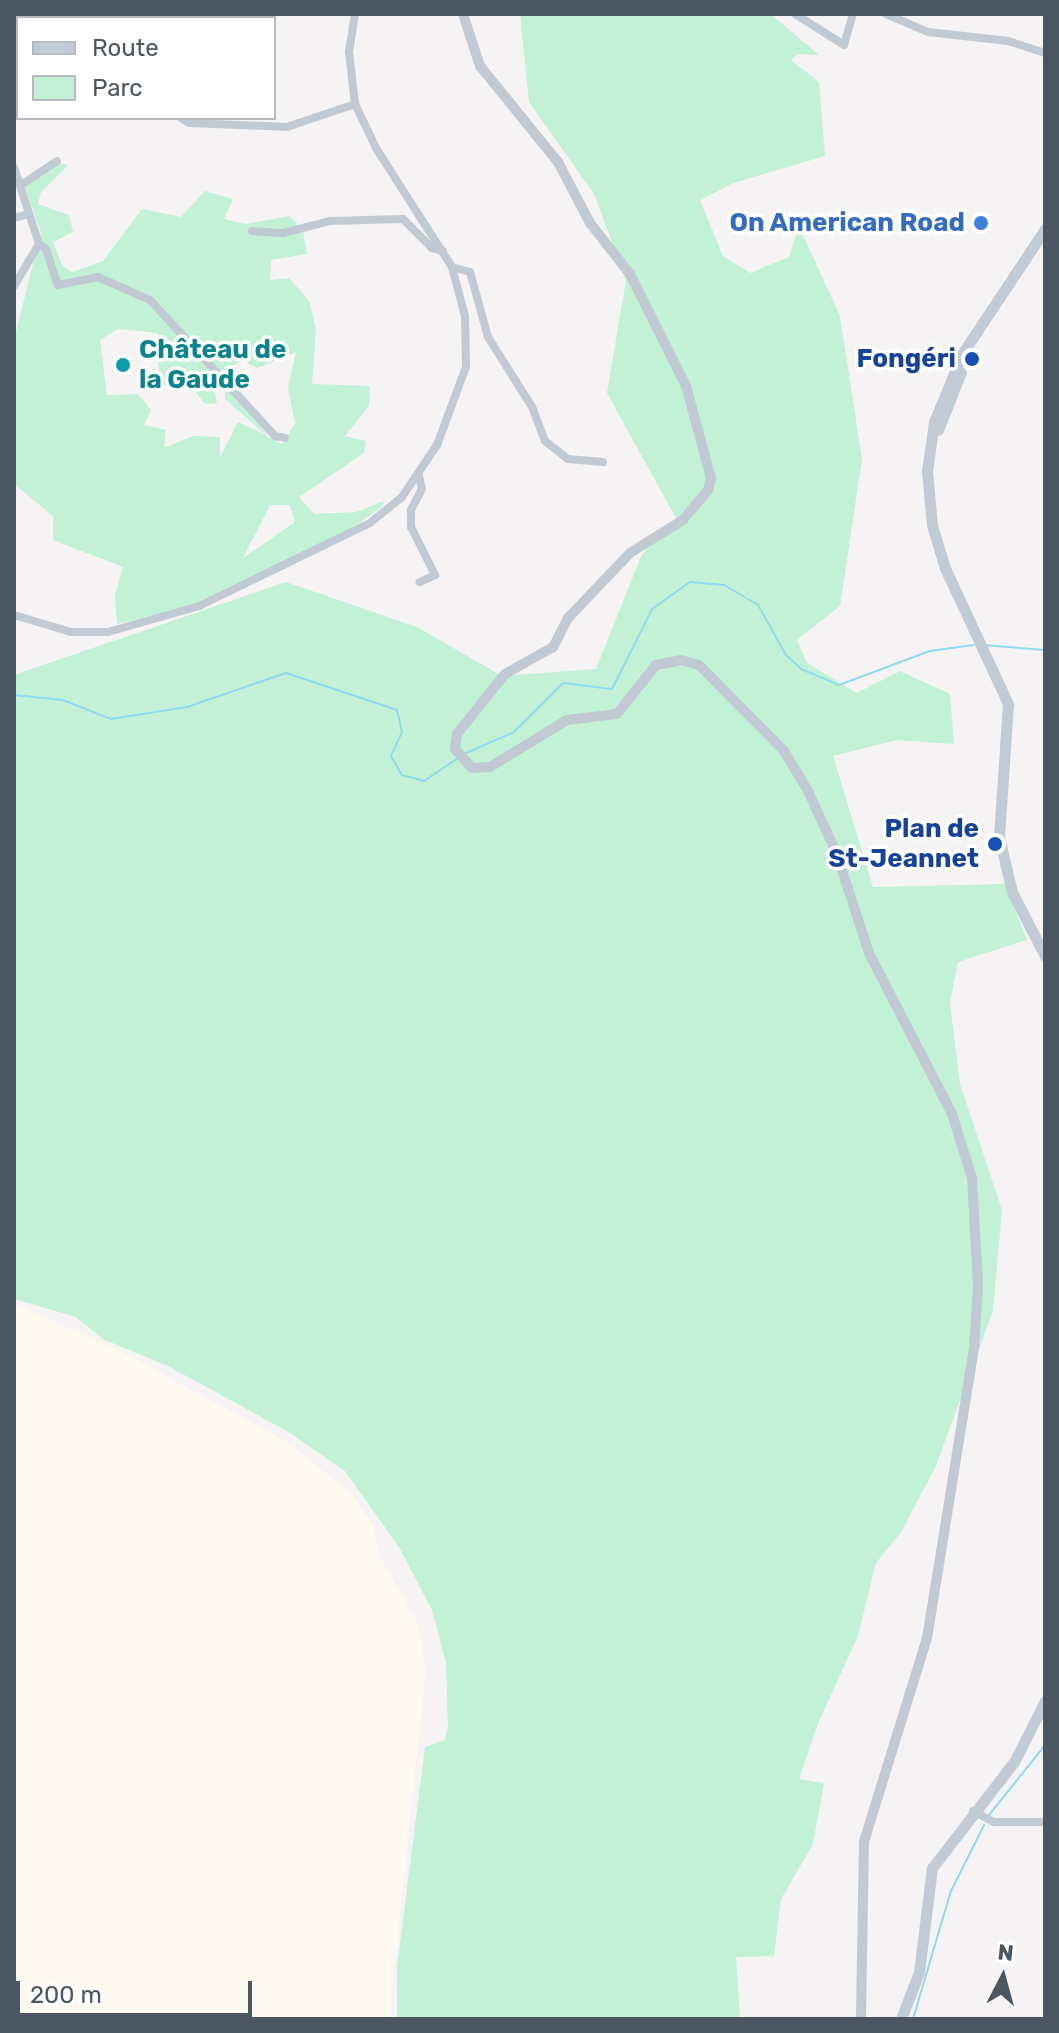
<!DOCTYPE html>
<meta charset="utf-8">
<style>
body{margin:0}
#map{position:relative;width:1059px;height:2033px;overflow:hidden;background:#f5f3f3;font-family:Rubik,sans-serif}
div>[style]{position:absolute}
.commercial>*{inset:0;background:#fdf9ef}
.green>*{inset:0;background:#c3f1d5}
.stream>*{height:2px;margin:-1px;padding:0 1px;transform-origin:1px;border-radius:1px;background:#90daee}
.minor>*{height:8px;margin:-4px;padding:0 4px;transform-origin:4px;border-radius:4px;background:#c1cad2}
.tertiary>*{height:10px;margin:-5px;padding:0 5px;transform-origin:5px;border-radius:5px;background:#c1cad2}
.secondary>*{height:11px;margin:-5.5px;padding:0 5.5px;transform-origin:5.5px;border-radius:5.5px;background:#c1cbd6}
.dots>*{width:22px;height:22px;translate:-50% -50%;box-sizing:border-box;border:4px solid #fff;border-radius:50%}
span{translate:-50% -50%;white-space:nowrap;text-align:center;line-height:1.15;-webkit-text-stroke:7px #fff;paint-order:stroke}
.shop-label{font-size:26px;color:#366cbe;font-weight:700}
.right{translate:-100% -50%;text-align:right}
.culture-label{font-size:26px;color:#0d838f;font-weight:700}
.left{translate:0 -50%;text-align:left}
.transit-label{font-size:26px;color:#164399;font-weight:700}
.frame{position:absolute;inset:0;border:16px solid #4a5661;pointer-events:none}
.legend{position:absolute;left:16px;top:16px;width:260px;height:104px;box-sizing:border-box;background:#fff;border:2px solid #b7bbc0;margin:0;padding:10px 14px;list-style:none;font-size:24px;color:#4a5661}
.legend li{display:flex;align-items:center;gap:16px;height:40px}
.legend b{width:40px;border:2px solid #b7bbc0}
.north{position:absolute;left:963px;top:1937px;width:80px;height:80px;-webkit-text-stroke:6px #fff;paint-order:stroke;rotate:6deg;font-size:22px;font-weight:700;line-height:32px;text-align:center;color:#4a5661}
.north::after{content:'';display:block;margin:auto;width:28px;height:36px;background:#4a5661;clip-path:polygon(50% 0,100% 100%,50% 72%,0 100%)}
.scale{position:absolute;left:16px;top:1981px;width:236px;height:36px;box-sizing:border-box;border:4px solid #4a5661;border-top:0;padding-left:10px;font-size:24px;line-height:28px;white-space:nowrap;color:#4a5661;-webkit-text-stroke:6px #fff;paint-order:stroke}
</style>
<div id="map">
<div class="commercial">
<div style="clip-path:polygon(14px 1303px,119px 1350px,286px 1441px,353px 1495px,373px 1525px,381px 1558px,418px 1623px,426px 1670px,389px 2019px,14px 2019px)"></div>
</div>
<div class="green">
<div style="clip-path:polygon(520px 14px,771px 14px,819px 55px,798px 54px,791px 60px,819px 82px,825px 156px,733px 183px,700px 200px,723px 256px,750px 273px,789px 257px,799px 226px,840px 316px,862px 459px,840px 606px,797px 640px,807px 663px,857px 693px,900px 671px,950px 694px,954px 744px,897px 740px,833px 756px,873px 887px,1005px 884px,1027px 940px,958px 962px,950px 1003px,960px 1084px,1002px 1210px,993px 1311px,935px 1468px,901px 1532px,876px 1563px,858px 1636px,819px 1721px,799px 1779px,824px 1783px,813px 1844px,781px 1899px,774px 1956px,736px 1957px,740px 2019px,397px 2019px,397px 1967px,425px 1747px,445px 1740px,448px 1727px,446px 1663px,432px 1610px,399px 1547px,345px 1471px,287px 1431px,168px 1366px,103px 1339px,76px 1317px,14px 1299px,14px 675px,286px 582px,417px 627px,502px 676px,596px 669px,642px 554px,677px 520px,607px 393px,626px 280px,594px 194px,529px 102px)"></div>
<div style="clip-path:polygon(evenodd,57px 163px,68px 165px,41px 192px,38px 204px,69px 215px,73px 232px,53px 242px,62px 265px,72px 272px,103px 261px,142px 209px,181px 217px,205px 191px,233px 199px,224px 219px,246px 224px,289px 216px,303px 230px,307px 254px,271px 260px,270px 280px,289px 278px,309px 301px,316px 329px,312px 384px,370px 386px,369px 406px,345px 436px,366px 441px,364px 453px,299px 497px,314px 514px,356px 512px,384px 501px,382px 507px,349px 530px,183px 609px,117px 624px,115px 596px,123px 567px,53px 540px,53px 516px,14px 484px,14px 340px,41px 232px,24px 185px,57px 163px,118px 329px,158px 333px,164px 350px,157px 353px,161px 386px,186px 379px,204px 403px,217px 404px,211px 372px,225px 381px,225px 399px,266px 435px,238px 422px,220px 458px,220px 437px,193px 436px,164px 448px,166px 430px,144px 425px,151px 410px,138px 394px,107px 395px,100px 340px,118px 329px,57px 163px,296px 352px,288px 387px,295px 424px,282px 444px,267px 436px,228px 369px,243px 360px,257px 368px,296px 352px,57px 163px,270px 505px,290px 505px,295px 522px,243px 558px,270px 505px)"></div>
</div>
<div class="stream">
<div style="left:984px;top:645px;width:61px;rotate:4.7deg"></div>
<div style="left:14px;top:695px;width:49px;rotate:5.8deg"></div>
<div style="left:63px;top:700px;width:52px;rotate:21.6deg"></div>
<div style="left:111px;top:719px;width:77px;rotate:-9deg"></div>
<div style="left:187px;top:707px;width:105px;rotate:-19deg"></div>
<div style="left:286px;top:673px;width:117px;rotate:18.4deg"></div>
<div style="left:397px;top:710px;width:23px;rotate:77deg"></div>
<div style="left:402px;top:732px;width:26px;rotate:115deg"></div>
<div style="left:391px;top:756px;width:22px;rotate:60deg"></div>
<div style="left:402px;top:775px;width:23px;rotate:15deg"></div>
<div style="left:424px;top:781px;width:40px;rotate:-34deg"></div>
<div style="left:466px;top:753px;width:52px;rotate:-23.6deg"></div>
<div style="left:514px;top:732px;width:69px;rotate:-45deg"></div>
<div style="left:563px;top:683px;width:49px;rotate:7deg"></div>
<div style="left:612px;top:689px;width:89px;rotate:-63.4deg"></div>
<div style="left:652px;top:609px;width:47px;rotate:-35.4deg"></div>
<div style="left:690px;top:582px;width:34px;rotate:5deg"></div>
<div style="left:724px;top:585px;width:39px;rotate:30deg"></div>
<div style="left:758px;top:605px;width:57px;rotate:60.8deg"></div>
<div style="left:786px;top:655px;width:21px;rotate:43deg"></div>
<div style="left:801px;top:669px;width:41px;rotate:22.8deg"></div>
<div style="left:839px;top:685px;width:97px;rotate:-20.5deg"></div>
<div style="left:930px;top:651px;width:44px;rotate:-7.8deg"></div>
<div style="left:989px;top:1815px;width:90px;rotate:-51.3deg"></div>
<div style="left:913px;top:2019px;width:134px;rotate:-73.5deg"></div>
<div style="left:951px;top:1891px;width:74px;rotate:-63.4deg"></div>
</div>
<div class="minor">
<div style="left:795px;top:14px;width:58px;rotate:32.3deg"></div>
<div style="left:844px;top:45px;width:32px;rotate:-74deg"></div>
<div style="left:886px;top:14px;width:46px;rotate:23.2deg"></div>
<div style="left:928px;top:32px;width:81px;rotate:6.4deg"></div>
<div style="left:1008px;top:41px;width:39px;rotate:18deg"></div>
<div style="left:27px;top:18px;width:4px;rotate:-63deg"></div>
<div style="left:14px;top:46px;width:9px;rotate:-63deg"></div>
<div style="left:181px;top:118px;width:9px;rotate:32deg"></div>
<div style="left:189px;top:123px;width:98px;rotate:2.3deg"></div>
<div style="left:287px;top:127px;width:72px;rotate:-18.7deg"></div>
<div style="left:14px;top:167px;width:81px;rotate:72deg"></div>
<div style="left:39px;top:244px;width:49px;rotate:120.8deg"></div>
<div style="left:21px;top:185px;width:43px;rotate:-33.7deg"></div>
<div style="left:14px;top:218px;width:15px;rotate:-16deg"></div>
<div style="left:252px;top:231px;width:31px;rotate:4deg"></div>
<div style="left:283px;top:233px;width:49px;rotate:-14.3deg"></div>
<div style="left:330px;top:221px;width:73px;rotate:-1.6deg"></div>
<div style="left:403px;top:219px;width:41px;rotate:45deg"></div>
<div style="left:432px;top:248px;width:11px;rotate:15deg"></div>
<div style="left:39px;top:244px;width:9px;rotate:36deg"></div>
<div style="left:46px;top:249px;width:38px;rotate:72deg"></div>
<div style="left:58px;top:285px;width:41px;rotate:-11.3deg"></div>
<div style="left:98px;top:277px;width:57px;rotate:23.9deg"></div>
<div style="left:150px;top:300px;width:185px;rotate:47.4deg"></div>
<div style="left:275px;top:436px;width:10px;rotate:11deg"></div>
<div style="left:452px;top:267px;width:19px;rotate:16deg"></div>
<div style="left:470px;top:272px;width:67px;rotate:74.5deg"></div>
<div style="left:488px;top:337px;width:83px;rotate:57.8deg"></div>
<div style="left:532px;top:407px;width:36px;rotate:69deg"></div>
<div style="left:545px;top:441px;width:29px;rotate:38deg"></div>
<div style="left:568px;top:459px;width:35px;rotate:5deg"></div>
<div style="left:419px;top:476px;width:13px;rotate:77deg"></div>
<div style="left:422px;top:489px;width:24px;rotate:118deg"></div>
<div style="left:411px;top:510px;width:17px;rotate:90deg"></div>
<div style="left:411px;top:527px;width:54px;rotate:63.4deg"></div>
<div style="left:435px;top:575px;width:17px;rotate:155deg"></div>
<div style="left:14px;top:615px;width:59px;rotate:16.6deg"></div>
<div style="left:71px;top:632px;width:37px"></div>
<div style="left:108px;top:632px;width:95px;rotate:-15.9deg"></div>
<div style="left:199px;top:606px;width:190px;rotate:-25.9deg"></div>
<div style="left:370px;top:523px;width:41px;rotate:-39.1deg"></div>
<div style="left:402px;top:497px;width:63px;rotate:-56.1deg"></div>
<div style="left:437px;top:445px;width:83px;rotate:-69.6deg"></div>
<div style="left:466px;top:367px;width:51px;rotate:-91.1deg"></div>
<div style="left:465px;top:316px;width:51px;rotate:-104.9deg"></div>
<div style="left:452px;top:267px;width:141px;rotate:-122.6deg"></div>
<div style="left:376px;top:148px;width:49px;rotate:-115.5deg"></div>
<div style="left:355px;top:104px;width:52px;rotate:-96.6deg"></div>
<div style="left:349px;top:52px;width:38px;rotate:-81deg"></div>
<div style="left:973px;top:1811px;width:24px;rotate:28deg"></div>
<div style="left:994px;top:1822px;width:51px"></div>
</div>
<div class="tertiary">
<div style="left:463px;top:14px;width:55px;rotate:71.9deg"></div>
<div style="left:480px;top:66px;width:124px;rotate:50.9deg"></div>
<div style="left:558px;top:162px;width:69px;rotate:62.3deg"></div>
<div style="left:590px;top:223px;width:65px;rotate:51.9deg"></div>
<div style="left:630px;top:274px;width:125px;rotate:63.4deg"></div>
<div style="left:686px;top:386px;width:95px;rotate:74.8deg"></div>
<div style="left:711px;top:478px;width:12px;rotate:104deg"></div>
<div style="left:708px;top:490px;width:39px;rotate:130deg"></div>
<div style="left:683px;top:520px;width:62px;rotate:148.1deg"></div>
<div style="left:630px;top:553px;width:90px;rotate:133.6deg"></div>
<div style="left:568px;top:618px;width:33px;rotate:117deg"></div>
<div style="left:553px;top:647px;width:55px;rotate:150.6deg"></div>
<div style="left:505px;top:674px;width:77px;rotate:128.7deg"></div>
<div style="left:457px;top:734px;width:15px;rotate:98deg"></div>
<div style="left:455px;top:749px;width:25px;rotate:48deg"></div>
<div style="left:472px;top:768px;width:18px;rotate:-3deg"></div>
<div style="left:490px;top:767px;width:90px;rotate:-31.4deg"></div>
<div style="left:567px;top:720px;width:50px;rotate:-6.8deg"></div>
<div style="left:617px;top:714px;width:63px;rotate:-51.5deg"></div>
<div style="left:656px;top:665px;width:25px;rotate:-11deg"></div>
<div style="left:681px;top:660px;width:19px;rotate:16deg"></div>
<div style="left:699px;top:665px;width:121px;rotate:45.3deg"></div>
<div style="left:784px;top:751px;width:47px;rotate:59deg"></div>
<div style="left:808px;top:791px;width:67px;rotate:65.3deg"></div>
<div style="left:836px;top:852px;width:106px;rotate:71.9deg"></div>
<div style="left:869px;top:953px;width:181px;rotate:62.7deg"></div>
<div style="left:952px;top:1114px;width:67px;rotate:72.6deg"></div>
<div style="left:972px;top:1178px;width:107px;rotate:86.8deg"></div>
<div style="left:978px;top:1285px;width:63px;rotate:93.6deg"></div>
<div style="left:974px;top:1348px;width:294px;rotate:99.2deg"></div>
<div style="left:927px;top:1638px;width:214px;rotate:107.2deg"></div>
<div style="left:864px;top:1842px;width:177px;rotate:91deg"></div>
</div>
<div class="secondary">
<div style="left:1045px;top:229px;width:150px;rotate:123.6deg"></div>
<div style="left:962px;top:354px;width:74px;rotate:112.4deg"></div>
<div style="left:934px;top:422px;width:49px;rotate:98.1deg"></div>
<div style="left:927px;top:471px;width:54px;rotate:84.7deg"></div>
<div style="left:932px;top:525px;width:45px;rotate:73.2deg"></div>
<div style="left:945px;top:568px;width:150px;rotate:65.1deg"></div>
<div style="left:1008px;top:704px;width:133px;rotate:93.9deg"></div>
<div style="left:999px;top:837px;width:57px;rotate:76.7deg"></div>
<div style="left:1012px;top:892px;width:72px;rotate:62.7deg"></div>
<div style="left:938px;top:430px;width:62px;rotate:-68.4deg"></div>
<div style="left:901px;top:2019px;width:50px;rotate:-69deg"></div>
<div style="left:919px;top:1972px;width:105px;rotate:-82.9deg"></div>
<div style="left:932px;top:1868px;width:134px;rotate:-52.3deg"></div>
<div style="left:1014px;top:1762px;width:68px;rotate:-63.1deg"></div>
</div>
<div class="dots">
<div style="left:981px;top:223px;background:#3f7fe0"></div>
<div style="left:972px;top:359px;background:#1a4fb4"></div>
<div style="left:123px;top:365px;background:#0f9aa8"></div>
<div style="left:995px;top:844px;background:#1a4fb4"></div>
</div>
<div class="shop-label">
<span class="right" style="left:965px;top:223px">On American Road</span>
</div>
<div class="culture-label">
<span class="left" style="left:139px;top:365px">Château de<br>la Gaude</span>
</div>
<div class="transit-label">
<span class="right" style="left:956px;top:359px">Fongéri</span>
<span class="right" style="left:979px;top:844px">Plan de<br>St-Jeannet</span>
</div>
<div class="frame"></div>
<ul class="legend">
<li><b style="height:10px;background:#c1cbd6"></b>Route</li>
<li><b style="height:22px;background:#c3f1d5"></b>Parc</li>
</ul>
<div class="north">N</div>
<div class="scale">200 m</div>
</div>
